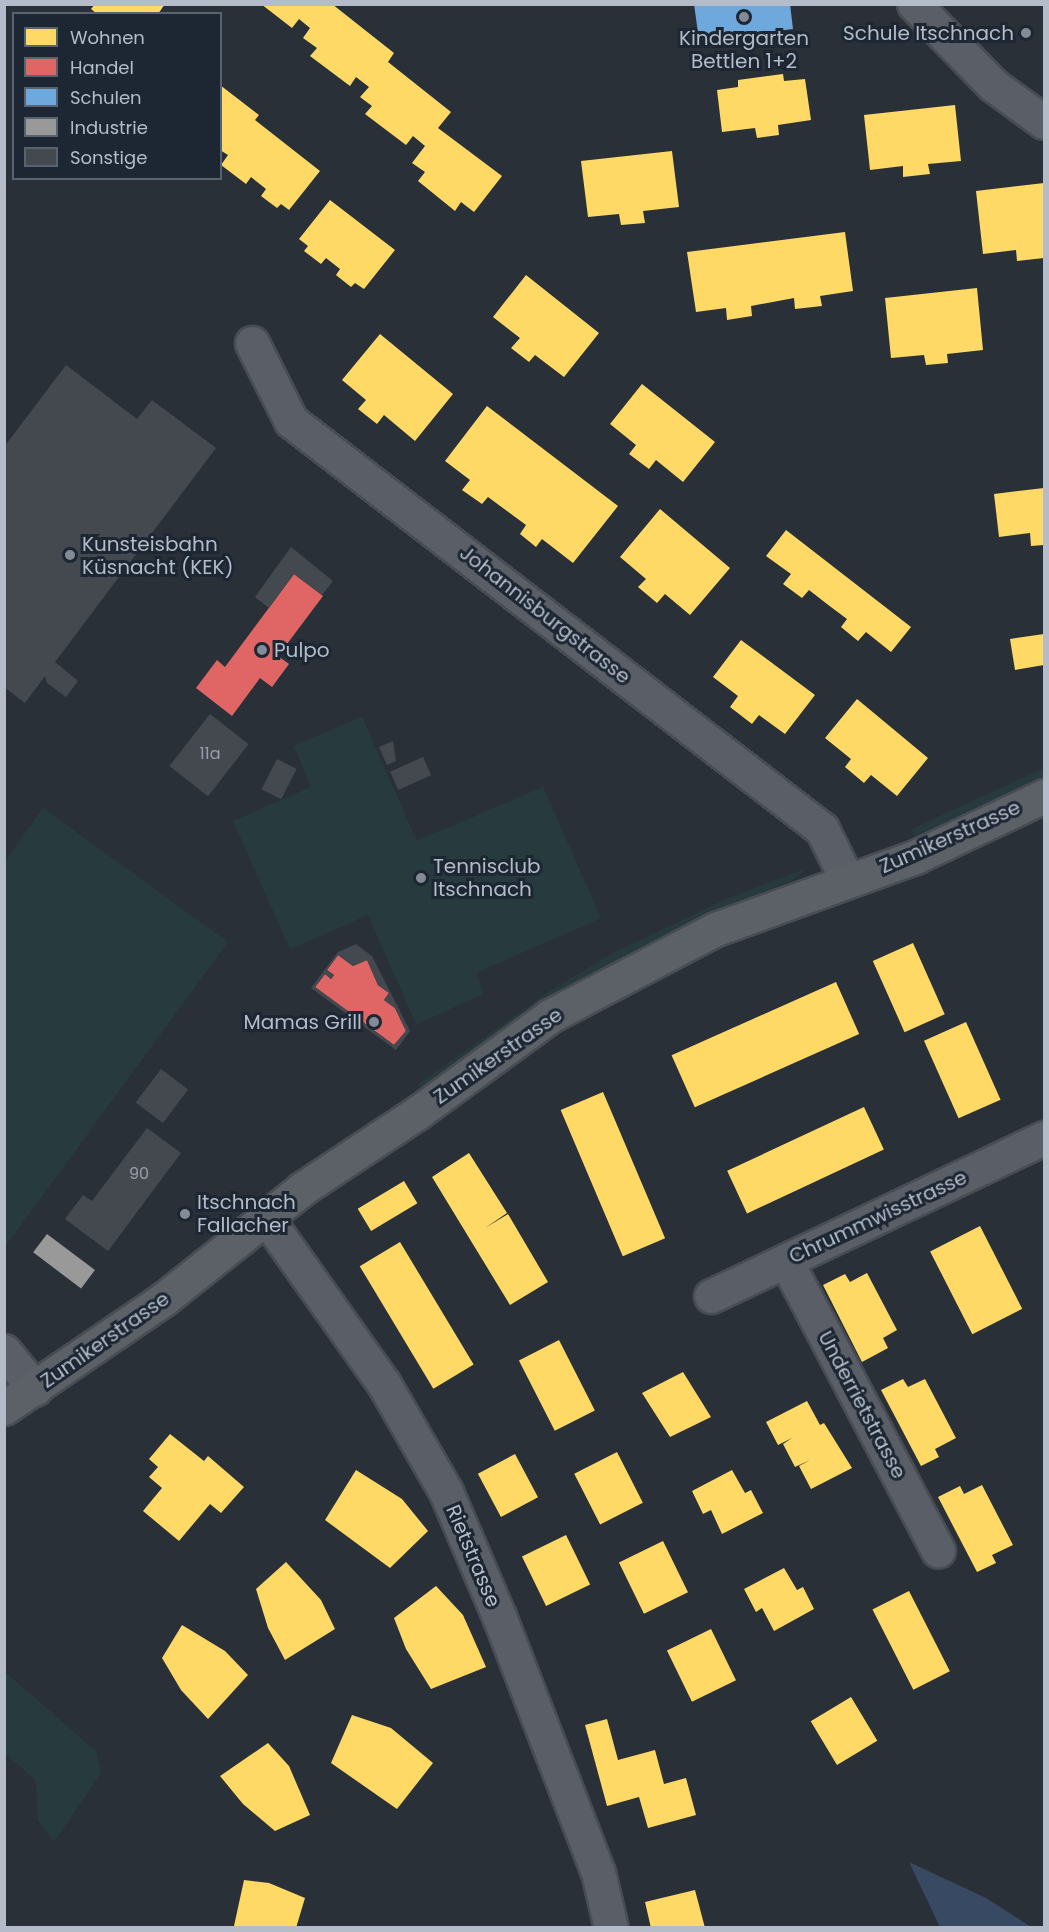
<!DOCTYPE html>
<meta charset="utf-8">
<style>
body{margin:0}
#map{position:relative;width:1049px;height:1932px;overflow:hidden;background:#2a3038;font-family:Poppins,sans-serif}
div>[style]{position:absolute}
.green>*{inset:0;background:#273a3e}
.water>*{inset:0;background:#384963}
.homes>*{inset:0;background:#ffd966;transform-origin:0 0}
.shops>*{inset:0;background:#e06666}
.schools>*{inset:0;background:#6fa8dc}
.industry>*{inset:0;background:#999;transform-origin:0 0}
.building>*{inset:0;background:#444950;transform-origin:0 0}
.roads{filter:drop-shadow(2px 0 #484c53) drop-shadow(-2px 0 #484c53) drop-shadow(0 2px #484c53) drop-shadow(0 -2px #484c53)}
.minor>*{height:33px;margin:-16.5px;padding:0 16.5px;transform-origin:16.5px;border-radius:16.5px;background:#5a5e66}
.major>*{height:33px;margin:-16.5px;padding:0 16.5px;transform-origin:16.5px;border-radius:16.5px;background:#5c6168}
.dots>*{width:16px;height:16px;translate:-50% -50%;box-sizing:border-box;border:3px solid #1d2633;border-radius:50%}
span{translate:-50% -50%;white-space:nowrap;text-align:center;line-height:1.15;-webkit-text-stroke:6px #1d2633;paint-order:stroke}
.number-label{font-size:16px;color:#989fab}
.number-label span{-webkit-text-stroke-width:0}
.poi-label{font-size:20px;color:#b4bcc9}
.right{translate:-100% -50%;text-align:right}
.left{translate:0 -50%;text-align:left}
.street-label{font-size:20px;color:#b4bcc9}
.frame{position:absolute;inset:0;border:6px solid #b4bcc9;pointer-events:none}
.legend{position:absolute;left:12px;top:12px;width:210px;height:168px;box-sizing:border-box;background:#1d2633;border:2px solid #59626f;margin:0;padding:8px 10px;list-style:none;font-size:18px;color:#b4bcc9}
.legend li{display:flex;align-items:center;gap:12px;height:30px}
.legend b{width:30px;border:2px solid #59626f}
</style>
<div id="map">
<div class="green">
<div style="clip-path:polygon(362px 717px,417px 841px,543px 787px,601px 918px,476px 973px,484px 994px,416px 1024px,368px 915px,290px 949px,233px 821px,311px 787px,294px 746px)"></div>
<div style="clip-path:polygon(1044px 768px,1044px 776px,1031px 783px,914px 836px,912px 829px)"></div>
<div style="clip-path:polygon(43px 808px,228px 942px,5px 1247px,5px 861px)"></div>
<div style="clip-path:polygon(807px 868px,793px 880px,695px 920px,629px 953px,550px 999px,428px 1085px,416px 1086px,547px 993px,613px 953px,724px 900px)"></div>
<div style="clip-path:polygon(5px 1672px,96px 1751px,101px 1773px,54px 1842px,38px 1821px,36px 1781px,5px 1753px)"></div>
</div>
<div class="water">
<div style="clip-path:polygon(909px 1862px,986px 1898px,1031px 1927px,940px 1927px)"></div>
</div>
<div class="homes">
<div style="clip-path:polygon(95px 4px,165px 4px,158px 14px,97px 14px,91px 9px)"></div>
<div style="clip-path:polygon(261px 4px,332px 4px,394px 53px,388px 62px,451px 112px,438px 128px,502px 176px,474px 212px,461px 202px,455px 211px,418px 181px,425px 172px,412px 163px,425px 146px,413px 136px,406px 145px,365px 114px,372px 106px,360px 97px,369px 87px,356px 77px,350px 86px,310px 56px,317px 48px,303px 38px,310px 28px,299px 19px,292px 28px)"></div>
<div style="clip-path:polygon(783px 74px,784px 81px,805px 79px,811px 120px,778px 125px,779px 135px,757px 138px,755px 128px,722px 132px,717px 90px,738px 87px,738px 80px)"></div>
<div style="clip-path:polygon(220px 85px,259px 115px,255px 120px,320px 171px,289px 210px,281px 204px,277px 208px,261px 196px,266px 189px,251px 177px,246px 184px,221px 165px,228px 155px,220px 150px)"></div>
<div style="clip-path:polygon(955px 105px,961px 161px,928px 164px,930px 174px,903px 177px,903px 166px,870px 170px,864px 115px)"></div>
<div style="clip-path:polygon(672px 151px,679px 207px,643px 211px,645px 223px,621px 225px,619px 214px,588px 217px,581px 161px)"></div>
<div style="clip-path:polygon(1044px 183px,1044px 258px,1017px 261px,1016px 250px,983px 254px,976px 191px)"></div>
<div style="clip-path:polygon(330px 200px,395px 250px,364px 289px,355px 283px,351px 287px,336px 275px,340px 269px,326px 258px,321px 264px,304px 251px,308px 246px,299px 239px)"></div>
<div style="clip-path:polygon(845px 232px,853px 291px,820px 296px,822px 306px,795px 309px,794px 298px,751px 306px,752px 316px,727px 320px,726px 308px,696px 312px,687px 252px)"></div>
<div style="clip-path:polygon(526px 275px,599px 333px,564px 377px,535px 355px,529px 362px,511px 348px,520px 338px,493px 317px)"></div>
<div style="clip-path:polygon(977px 288px,983px 350px,947px 354px,948px 363px,926px 365px,924px 355px,891px 358px,885px 298px)"></div>
<div style="clip-path:polygon(380px 334px,453px 394px,415px 441px,384px 415px,377px 424px,358px 409px,366px 400px,342px 380px)"></div>
<div style="clip-path:polygon(642px 384px,715px 442px,683px 482px,656px 460px,649px 469px,629px 454px,636px 445px,610px 424px)"></div>
<div style="clip-path:polygon(487px 406px,618px 506px,573px 563px,542px 539px,536px 547px,520px 534px,526px 525px,488px 497px,482px 504px,462px 490px,470px 480px,445px 461px)"></div>
<div style="clip-path:polygon(1044px 488px,1044px 545px,1031px 546px,1030px 533px,999px 537px,994px 494px)"></div>
<div style="clip-path:polygon(660px 509px,730px 568px,690px 615px,665px 594px,657px 603px,638px 587px,646px 579px,620px 557px)"></div>
<div style="clip-path:polygon(786px 530px,911px 627px,891px 652px,866px 632px,858px 641px,841px 627px,847px 619px,827px 604px,809px 590px,802px 598px,783px 584px,791px 574px,766px 556px)"></div>
<div style="clip-path:polygon(1044px 634px,1044px 665px,1015px 670px,1010px 639px)"></div>
<div style="clip-path:polygon(741px 640px,815px 695px,785px 734px,759px 715px,752px 724px,730px 707px,738px 696px,713px 677px)"></div>
<div style="clip-path:polygon(857px 699px,928px 758px,897px 796px,871px 775px,864px 783px,845px 767px,851px 759px,825px 738px)"></div>
<div style="left:913px;top:943px;width:78px;height:44px;rotate:66deg"></div>
<div style="left:836px;top:982px;width:57px;height:180px;rotate:66deg"></div>
<div style="left:966px;top:1022px;width:85px;height:46px;rotate:66deg"></div>
<div style="left:603px;top:1092px;width:159px;height:46px;rotate:67deg"></div>
<div style="left:864px;top:1107px;width:47px;height:151px;rotate:65deg"></div>
<div style="clip-path:polygon(469px 1153px,507px 1213px,485px 1228px,508px 1214px,548px 1282px,510px 1305px,432px 1177px)"></div>
<div style="left:404px;top:1181px;width:26px;height:54px;rotate:59deg"></div>
<div style="left:980px;top:1226px;width:93px;height:56px;rotate:63deg"></div>
<div style="left:400px;top:1242px;width:143px;height:47px;rotate:59deg"></div>
<div style="clip-path:polygon(867px 1273px,897px 1330px,883px 1338px,888px 1348px,862px 1362px,823px 1285px,845px 1274px,850px 1282px)"></div>
<div style="left:559px;top:1340px;width:79px;height:45px;rotate:63deg"></div>
<div style="clip-path:polygon(683px 1372px,711px 1417px,670px 1437px,642px 1393px)"></div>
<div style="clip-path:polygon(903px 1379px,908px 1387px,925px 1379px,956px 1438px,935px 1449px,939px 1457px,921px 1466px,881px 1390px)"></div>
<div style="clip-path:polygon(807px 1401px,820px 1425px,824px 1423px,852px 1468px,811px 1489px,799px 1466px,810px 1460px,795px 1467px,783px 1444px,792px 1438px,778px 1445px,766px 1422px)"></div>
<div style="clip-path:polygon(170px 1434px,204px 1461px,208px 1456px,244px 1487px,221px 1513px,210px 1504px,179px 1541px,143px 1511px,162px 1488px,149px 1477px,158px 1467px,149px 1459px)"></div>
<div style="left:617px;top:1452px;width:57px;height:48px;rotate:63deg"></div>
<div style="left:515px;top:1454px;width:49px;height:42px;rotate:62deg"></div>
<div style="clip-path:polygon(356px 1470px,402px 1499px,428px 1531px,390px 1568px,325px 1520px)"></div>
<div style="clip-path:polygon(732px 1470px,745px 1493px,751px 1490px,763px 1513px,722px 1534px,711px 1510px,703px 1514px,692px 1491px)"></div>
<div style="clip-path:polygon(982px 1485px,1013px 1545px,992px 1555px,996px 1563px,977px 1572px,938px 1497px,960px 1486px,964px 1494px)"></div>
<div style="left:566px;top:1535px;width:55px;height:49px;rotate:64deg"></div>
<div style="left:663px;top:1541px;width:57px;height:49px;rotate:64deg"></div>
<div style="clip-path:polygon(286px 1562px,321px 1600px,335px 1629px,285px 1660px,268px 1628px,256px 1589px)"></div>
<div style="clip-path:polygon(784px 1568px,797px 1590px,803px 1587px,814px 1609px,774px 1631px,762px 1608px,756px 1612px,744px 1589px)"></div>
<div style="clip-path:polygon(436px 1586px,463px 1615px,486px 1667px,431px 1689px,406px 1649px,394px 1618px)"></div>
<div style="left:909px;top:1591px;width:90px;height:41px;rotate:63deg"></div>
<div style="clip-path:polygon(182px 1625px,225px 1651px,248px 1675px,208px 1719px,181px 1690px,162px 1658px)"></div>
<div style="left:711px;top:1629px;width:57px;height:49px;rotate:64deg"></div>
<div style="left:851px;top:1697px;width:51px;height:47px;rotate:59deg"></div>
<div style="clip-path:polygon(352px 1715px,391px 1728px,433px 1763px,397px 1809px,331px 1763px)"></div>
<div style="clip-path:polygon(607px 1719px,618px 1760px,655px 1750px,664px 1784px,686px 1778px,696px 1815px,648px 1828px,639px 1797px,607px 1806px,585px 1725px)"></div>
<div style="clip-path:polygon(268px 1743px,289px 1766px,310px 1815px,275px 1831px,243px 1804px,220px 1776px)"></div>
<div style="clip-path:polygon(244px 1880px,269px 1883px,305px 1898px,296px 1928px,234px 1926px)"></div>
<div style="clip-path:polygon(695px 1890px,705px 1928px,651px 1928px,645px 1902px)"></div>
</div>
<div class="shops">
<div style="clip-path:polygon(294px 574px,323px 596px,278px 656px,289px 664px,272px 687px,260px 678px,232px 716px,196px 688px,217px 660px,225px 667px)"></div>
<div style="clip-path:polygon(338px 955px,353px 966px,367px 960px,378px 985px,389px 993px,384px 1000px,395px 1008px,406px 1031px,394px 1045px,315px 987px,325px 974px,331px 979px,334px 975px,327px 970px)"></div>
</div>
<div class="schools">
<div style="clip-path:polygon(694px 4px,790px 4px,793px 29px,699px 40px)"></div>
</div>
<div class="industry">
<div style="left:47px;top:1234px;width:60px;height:23px;rotate:37deg"></div>
</div>
<div class="building">
<div style="clip-path:polygon(66px 365px,137px 419px,152px 400px,216px 448px,55px 662px,78px 681px,66px 697px,47px 683px,45px 676px,25px 703px,4px 687px,4px 447px)"></div>
<div style="clip-path:polygon(291px 547px,333px 581px,322px 595px,294px 574px,269px 608px,255px 597px)"></div>
<div style="left:210px;top:714px;width:49px;height:66px;rotate:38deg"></div>
<div style="clip-path:polygon(393px 741px,396px 761px,387px 765px,379px 747px)"></div>
<div style="left:423px;top:757px;width:20px;height:36px;rotate:66deg"></div>
<div style="left:277px;top:759px;width:22px;height:34px;rotate:27deg"></div>
<div style="clip-path:polygon(evenodd,356px 944px,372px 956px,410px 1031px,396px 1050px,311px 988px,338px 952px,356px 944px,338px 955px,353px 966px,367px 960px,378px 985px,389px 993px,384px 1000px,395px 1008px,406px 1031px,394px 1045px,315px 987px,325px 974px,331px 979px,334px 975px,327px 970px,338px 955px)"></div>
<div style="left:161px;top:1069px;width:34px;height:42px;rotate:37deg"></div>
<div style="clip-path:polygon(147px 1128px,181px 1153px,108px 1251px,65px 1219px,83px 1195px,92px 1201px)"></div>
</div>
<div class="roads">
<div class="minor">
<div style="left:914px;top:4px;width:113px;rotate:45.7deg"></div>
<div style="left:993px;top:85px;width:63px;rotate:36deg"></div>
<div style="left:252px;top:343px;width:87px;rotate:63.4deg"></div>
<div style="left:291px;top:421px;width:670px;rotate:37.54deg"></div>
<div style="left:822px;top:829px;width:57px;rotate:63.9deg"></div>
<div style="left:267px;top:1219px;width:202px;rotate:54.7deg"></div>
<div style="left:384px;top:1384px;width:125px;rotate:60.1deg"></div>
<div style="left:446px;top:1492px;width:135px;rotate:66.9deg"></div>
<div style="left:499px;top:1616px;width:274px;rotate:68.9deg"></div>
<div style="left:598px;top:1872px;width:57px;rotate:76.9deg"></div>
<div style="left:786px;top:1261px;width:327px;rotate:62.3deg"></div>
<div style="left:711px;top:1296px;width:369px;rotate:-25.4deg"></div>
<div style="left:4px;top:1351px;width:49px;rotate:50.8deg"></div>
</div>
<div class="major">
<div style="left:4px;top:1408px;width:195px;rotate:-34.3deg"></div>
<div style="left:165px;top:1298px;width:175px;rotate:-38.5deg"></div>
<div style="left:302px;top:1189px;width:138px;rotate:-33.5deg"></div>
<div style="left:417px;top:1113px;width:165px;rotate:-36.1deg"></div>
<div style="left:550px;top:1016px;width:187px;rotate:-27.7deg"></div>
<div style="left:716px;top:929px;width:212px;rotate:-19.9deg"></div>
<div style="left:915px;top:857px;width:143px;rotate:-25.3deg"></div>
</div>
</div>
<div class="dots">
<div style="left:744px;top:17px;background:#848b96"></div>
<div style="left:1026px;top:33px;background:#848b96"></div>
<div style="left:70px;top:555px;background:#848b96"></div>
<div style="left:262px;top:650px;background:#848b96"></div>
<div style="left:421px;top:878px;background:#848b96"></div>
<div style="left:374px;top:1022px;background:#848b96"></div>
<div style="left:185px;top:1214px;background:#848b96"></div>
</div>
<div class="number-label">
<span style="left:210px;top:754px">11a</span>
<span style="left:139px;top:1174px">90</span>
</div>
<div class="poi-label">
<span class="right" style="left:1014px;top:33px">Schule Itschnach</span>
<span style="left:744px;top:50px">Kindergarten<br>Bettlen 1+2</span>
<span class="left" style="left:82px;top:556px">Kunsteisbahn<br>Küsnacht (KEK)</span>
<span class="left" style="left:274px;top:650px">Pulpo</span>
<span class="left" style="left:433px;top:878px">Tennisclub<br>Itschnach</span>
<span class="right" style="left:362px;top:1022px">Mamas Grill</span>
<span class="left" style="left:197px;top:1214px">Itschnach<br>Fallacher</span>
</div>
<div class="street-label">
<span style="left:545px;top:615px;rotate:38deg">Johannisburgstrasse</span>
<span style="left:950px;top:837px;rotate:-24deg">Zumikerstrasse</span>
<span style="left:498px;top:1056px;rotate:-35deg">Zumikerstrasse</span>
<span style="left:878px;top:1217px;rotate:-25deg">Chrummwisstrasse</span>
<span style="left:105px;top:1340px;rotate:-35deg">Zumikerstrasse</span>
<span style="left:862px;top:1405px;rotate:62deg">Underrietstrasse</span>
<span style="left:473px;top:1556px;rotate:67deg">Rietstrasse</span>
</div>
<div class="frame"></div>
<ul class="legend">
<li><b style="height:16px;background:#ffd966"></b>Wohnen</li>
<li><b style="height:16px;background:#e06666"></b>Handel</li>
<li><b style="height:16px;background:#6fa8dc"></b>Schulen</li>
<li><b style="height:16px;background:#999"></b>Industrie</li>
<li><b style="height:16px;background:#444950"></b>Sonstige</li>
</ul>
</div>
